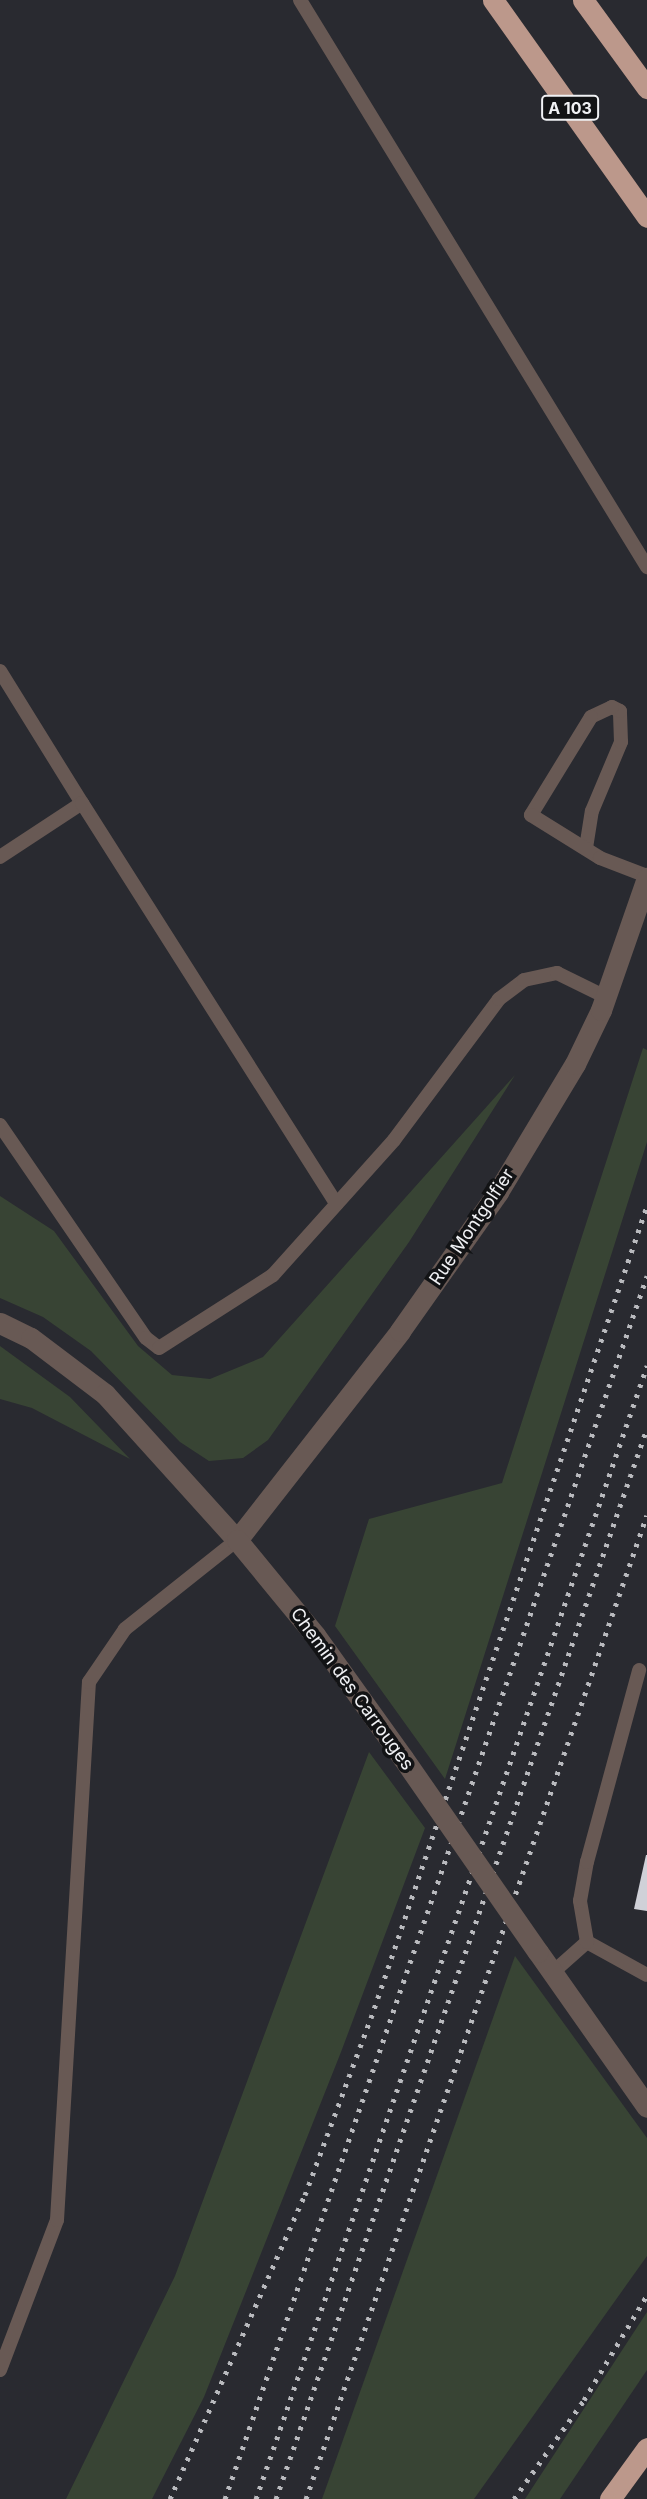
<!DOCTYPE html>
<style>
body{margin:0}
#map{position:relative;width:647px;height:2499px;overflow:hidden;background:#292a30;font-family:Inter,sans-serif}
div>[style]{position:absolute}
.green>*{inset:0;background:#384434}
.building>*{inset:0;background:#d0d1d8}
.service>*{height:14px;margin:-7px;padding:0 7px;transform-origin:7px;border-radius:7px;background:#685954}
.minor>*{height:21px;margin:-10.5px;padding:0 10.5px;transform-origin:10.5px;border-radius:10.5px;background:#685954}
.tertiary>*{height:21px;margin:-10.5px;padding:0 10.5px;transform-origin:10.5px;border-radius:10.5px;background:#685954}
.motorway>*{height:21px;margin:-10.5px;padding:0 10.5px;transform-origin:10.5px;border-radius:10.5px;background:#bc988b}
.rail>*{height:5px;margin-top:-2.5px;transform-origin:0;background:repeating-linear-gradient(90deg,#b9babe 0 3.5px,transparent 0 10.5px)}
.tertiary-bridge>*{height:21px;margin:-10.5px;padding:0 10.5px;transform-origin:10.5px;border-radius:10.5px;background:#685954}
span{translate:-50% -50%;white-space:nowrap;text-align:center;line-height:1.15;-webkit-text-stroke:7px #121315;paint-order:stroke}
.shield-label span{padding:2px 5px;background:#121315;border:2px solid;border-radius:5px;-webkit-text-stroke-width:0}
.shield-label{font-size:16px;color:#f0f1f4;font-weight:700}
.street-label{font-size:18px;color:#f0f1f4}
</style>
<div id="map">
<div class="green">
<div style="clip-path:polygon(643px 1048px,647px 1050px,647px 1142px,445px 1779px,335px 1626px,369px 1519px,502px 1483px)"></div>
<div style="clip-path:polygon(515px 1075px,409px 1242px,268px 1440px,243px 1458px,209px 1461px,180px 1442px,91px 1351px,43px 1317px,0 1298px,0 1196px,54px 1231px,138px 1346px,172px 1375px,210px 1379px,263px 1357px)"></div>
<div style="clip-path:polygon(0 1346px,70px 1397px,130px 1459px,32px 1408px,0 1399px)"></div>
<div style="clip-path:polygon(369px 1752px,425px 1828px,341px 2052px,204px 2397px,152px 2499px,66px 2499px,175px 2276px)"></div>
<div style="clip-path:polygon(515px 1956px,647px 2138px,647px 2256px,474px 2499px,322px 2499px)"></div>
<div style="clip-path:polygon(647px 2312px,647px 2370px,560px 2499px,525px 2499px)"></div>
</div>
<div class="building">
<div style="clip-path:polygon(646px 1855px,647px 1855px,647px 1911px,634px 1909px)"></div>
</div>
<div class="service">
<div style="left:300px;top:0;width:665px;rotate:58.53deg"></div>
<div style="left:0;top:671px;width:155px;rotate:58.2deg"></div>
<div style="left:586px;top:848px;width:37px;rotate:-81deg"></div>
<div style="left:592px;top:811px;width:75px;rotate:-67.2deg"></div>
<div style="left:621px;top:742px;width:31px;rotate:-92deg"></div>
<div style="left:620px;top:711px;width:9px;rotate:-153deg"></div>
<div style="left:612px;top:707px;width:23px;rotate:155deg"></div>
<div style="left:591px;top:717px;width:115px;rotate:121.5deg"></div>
<div style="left:531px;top:815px;width:81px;rotate:31.9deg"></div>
<div style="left:600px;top:858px;width:50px;rotate:21deg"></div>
<div style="left:0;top:857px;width:98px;rotate:-33.4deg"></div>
<div style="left:82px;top:803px;width:475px;rotate:57.6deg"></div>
<div style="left:0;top:1125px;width:258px;rotate:55.6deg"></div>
<div style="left:146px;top:1338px;width:16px;rotate:38deg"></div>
<div style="left:159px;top:1348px;width:135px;rotate:-32.6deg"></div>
<div style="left:273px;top:1275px;width:181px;rotate:-48.1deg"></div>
<div style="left:394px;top:1140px;width:176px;rotate:-53.3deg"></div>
<div style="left:499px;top:999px;width:31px;rotate:-37deg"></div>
<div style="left:524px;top:980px;width:34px;rotate:-12deg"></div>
<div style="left:557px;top:973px;width:55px;rotate:26.1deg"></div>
<div style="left:587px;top:1942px;width:68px;rotate:28.8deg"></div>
<div style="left:552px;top:1973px;width:47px;rotate:-41.5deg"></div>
<div style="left:587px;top:1942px;width:42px;rotate:-99.7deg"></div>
<div style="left:580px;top:1901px;width:40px;rotate:-80deg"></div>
<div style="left:587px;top:1862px;width:199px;rotate:-74.8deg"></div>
<div style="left:0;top:2370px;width:160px;rotate:-69.2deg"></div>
<div style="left:57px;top:2220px;width:539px;rotate:-86.6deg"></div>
<div style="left:89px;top:1682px;width:64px;rotate:-55.8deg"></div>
<div style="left:125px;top:1629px;width:143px;rotate:-38.5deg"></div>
</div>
<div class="minor">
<div style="left:237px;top:1540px;width:265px;rotate:-52deg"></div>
<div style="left:400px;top:1331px;width:170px;rotate:-54.8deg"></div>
<div style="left:498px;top:1192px;width:149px;rotate:-59deg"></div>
<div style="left:575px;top:1064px;width:60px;rotate:-64.3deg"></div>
<div style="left:601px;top:1010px;width:140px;rotate:-70.8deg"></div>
</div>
<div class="tertiary">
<div style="left:0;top:1323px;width:34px;rotate:26deg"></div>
<div style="left:31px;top:1338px;width:93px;rotate:37.1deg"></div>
<div style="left:105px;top:1394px;width:197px;rotate:47.9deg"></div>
<div style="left:237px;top:1540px;width:123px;rotate:50.6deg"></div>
<div style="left:315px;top:1635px;width:151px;rotate:54.4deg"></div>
<div style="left:538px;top:1952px;width:189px;rotate:54.9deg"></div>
</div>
<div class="motorway">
<div style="left:493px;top:0;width:266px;rotate:54.6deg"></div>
<div style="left:583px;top:0;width:109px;rotate:54deg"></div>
<div style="left:610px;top:2499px;width:63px;rotate:-54deg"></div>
</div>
<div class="rail">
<div style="left:170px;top:2499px;width:333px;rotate:-66.1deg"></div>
<div style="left:305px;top:2195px;width:189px;rotate:-69.6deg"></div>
<div style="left:371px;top:2018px;width:858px;rotate:-71.23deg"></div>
<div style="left:225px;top:2499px;width:1294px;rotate:-70.96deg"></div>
<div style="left:256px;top:2499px;width:1199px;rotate:-70.96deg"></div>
<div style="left:276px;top:2499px;width:1133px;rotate:-70.89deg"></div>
<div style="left:306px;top:2499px;width:1041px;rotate:-70.89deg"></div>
<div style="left:514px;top:2499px;width:121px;rotate:-54.7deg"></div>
<div style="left:584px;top:2400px;width:122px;rotate:-59deg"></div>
</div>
<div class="tertiary-bridge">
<div style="left:403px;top:1758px;width:236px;rotate:55.2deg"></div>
</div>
<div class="shield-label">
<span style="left:570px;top:108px">A 103</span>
</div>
<div class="street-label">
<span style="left:472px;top:1227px;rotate:-56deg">Rue Montgolfier</span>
<span style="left:352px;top:1689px;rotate:54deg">Chemin des Carrouges</span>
</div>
</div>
